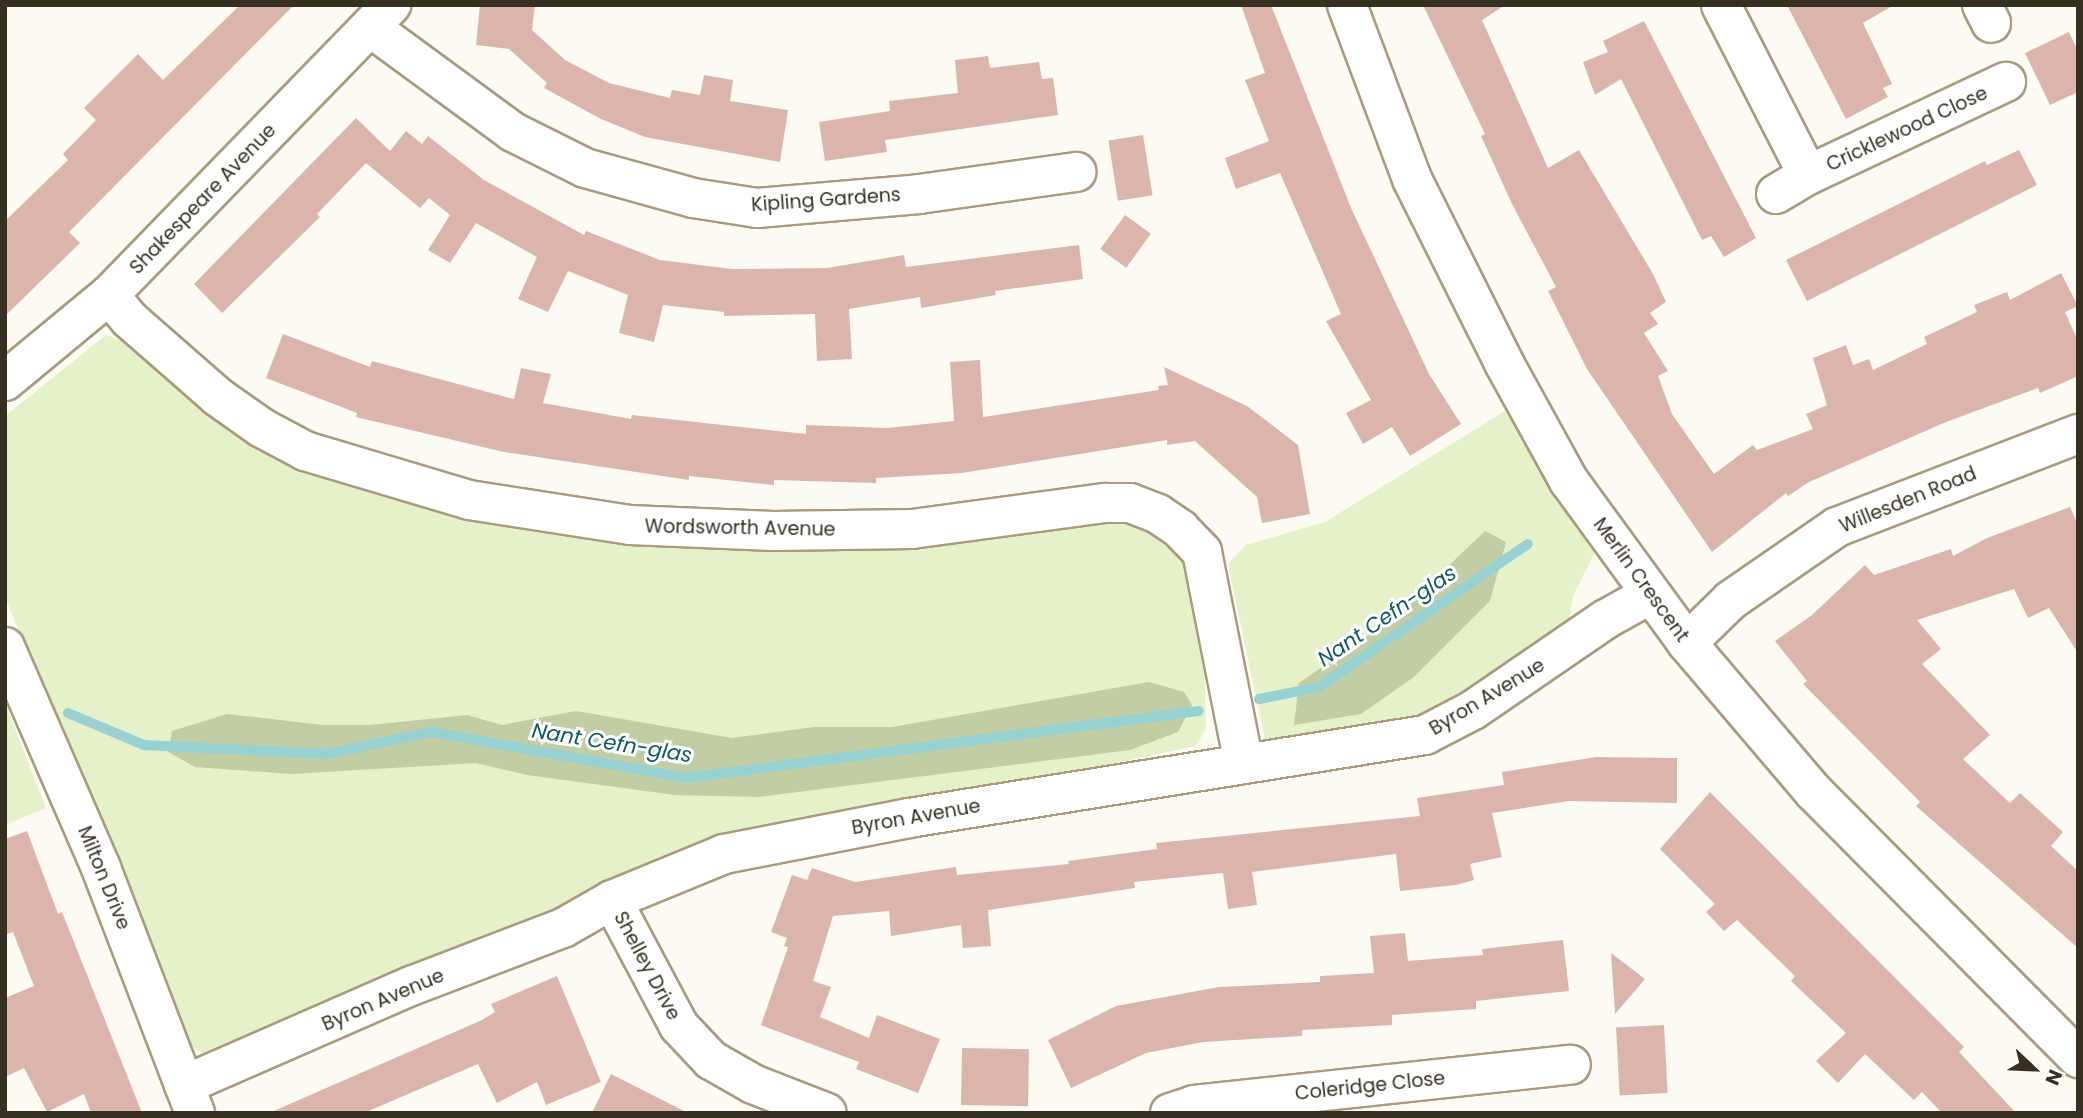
<!DOCTYPE html>
<style>
body{margin:0}
#map{position:relative;width:2083px;height:1118px;overflow:hidden;background:#fdfaf4;font-family:Poppins,sans-serif}
div>[style]{position:absolute}
.green>*{inset:0;background:#e5f1c8}
.forest>*{inset:0;background:#c1cda3}
.stream>*{height:10px;margin:-5px;padding:0 5px;transform-origin:5px;border-radius:5px;background:#98d1d1}
.building>*{inset:0;background:#dbb5ac;transform-origin:0 0}
.roads{filter:drop-shadow(2px 0 #a99b7c) drop-shadow(-2px 0 #a99b7c) drop-shadow(0 2px #a99b7c) drop-shadow(0 -2px #a99b7c)}
.minor>*{height:38px;margin:-19px;padding:0 19px;transform-origin:19px;border-radius:19px;background:#fff}
.tertiary>*{height:38px;margin:-19px;padding:0 19px;transform-origin:19px;border-radius:19px;background:#fff}
span{translate:-50% -50%;white-space:nowrap;text-align:center;line-height:1.15;-webkit-text-stroke:6px #fff;paint-order:stroke}
.street-label{font-size:19px;color:#363023}
.water-label{font-size:21px;color:#0c5d5d;font-style:italic}
.frame{position:absolute;inset:0;border:7px solid #363023;pointer-events:none}
.north{position:absolute;left:1999px;top:1034px;width:70px;height:70px;-webkit-text-stroke:5px #fff;paint-order:stroke;rotate:113deg;font-size:19px;font-weight:700;line-height:28px;text-align:center;color:#363023}
.north::after{content:'';display:block;margin:auto;width:24px;height:32px;background:#363023;clip-path:polygon(50% 0,100% 100%,50% 72%,0 100%)}
</style>
<div id="map">
<div class="green">
<div style="clip-path:polygon(106px 335px,131px 344px,217px 420px,258px 447px,481px 515px,1107px 519px,1136px 524px,1182px 559px,1193px 585px,1203px 619px,1206px 728px,1196px 746px,819px 826px,206px 1054px,190px 1047px,5px 597px,5px 416px)"></div>
<div style="clip-path:polygon(1505px 411px,1594px 554px,1573px 596px,1568px 626px,1432px 721px,1266px 744px,1228px 564px,1246px 545px,1325px 522px)"></div>
<div style="clip-path:polygon(5px 703px,46px 808px,5px 825px)"></div>
</div>
<div class="forest">
<div style="clip-path:polygon(1485px 531px,1506px 542px,1490px 601px,1414px 677px,1361px 714px,1294px 725px,1299px 683px,1396px 616px)"></div>
<div style="clip-path:polygon(1149px 682px,1184px 692px,1192px 705px,1178px 732px,1130px 750px,759px 797px,675px 795px,527px 775px,476px 763px,292px 774px,195px 767px,168px 752px,172px 731px,227px 714px,323px 725px,370px 725px,467px 715px,502px 725px,576px 711px,732px 738px,814px 727px,892px 727px)"></div>
</div>
<div class="stream">
<div style="left:1259px;top:699px;width:61px;rotate:-11.3deg"></div>
<div style="left:1319px;top:687px;width:253px;rotate:-34.4deg"></div>
<div style="left:68px;top:713px;width:82px;rotate:22.8deg"></div>
<div style="left:144px;top:745px;width:183px;rotate:2.8deg"></div>
<div style="left:327px;top:754px;width:106px;rotate:-11.9deg"></div>
<div style="left:431px;top:732px;width:259px;rotate:10.2deg"></div>
<div style="left:686px;top:778px;width:517px;rotate:-7.44deg"></div>
</div>
<div class="building">
<div style="clip-path:polygon(240px 5px,294px 5px,69px 232px,80px 243px,5px 316px,5px 221px,68px 160px,63px 154px,96px 120px,84px 108px,138px 54px,163px 80px)"></div>
<div style="clip-path:polygon(480px 5px,535px 5px,532px 30px,565px 60px,609px 83px,670px 98px,672px 90px,700px 95px,704px 75px,733px 80px,730px 101px,788px 110px,780px 162px,645px 137px,601px 119px,544px 88px,547px 83px,509px 49px,476px 45px)"></div>
<div style="clip-path:polygon(1241px 5px,1271px 5px,1351px 208px,1429px 374px,1461px 424px,1410px 456px,1392px 427px,1363px 444px,1346px 413px,1371px 400px,1326px 321px,1341px 314px,1280px 173px,1236px 189px,1225px 158px,1269px 141px,1245px 80px,1265px 73px)"></div>
<div style="clip-path:polygon(1423px 5px,1505px 5px,1479px 22px,1482px 20px,1548px 168px,1579px 150px,1653px 274px,1666px 302px,1650px 313px,1658px 324px,1644px 333px,1668px 371px,1658px 376px,1672px 414px,1714px 474px,1753px 445px,1757px 450px,1813px 429px,1806px 414px,1827px 405px,1813px 358px,1846px 345px,1853px 365px,1869px 359px,1873px 370px,1927px 344px,1924px 337px,1977px 312px,1974px 305px,2007px 292px,2010px 300px,2061px 273px,2078px 306px,2065px 312px,2078px 341px,2078px 376px,2040px 393px,2038px 388px,1946px 422px,1809px 482px,1788px 496px,1786px 493px,1712px 552px,1587px 369px,1548px 291px,1556px 287px,1513px 206px,1481px 136px,1485px 134px)"></div>
<div style="clip-path:polygon(1787px 5px,1894px 5px,1863px 23px,1892px 84px,1883px 88px,1888px 97px,1846px 119px)"></div>
<div style="clip-path:polygon(1644px 21px,1756px 238px,1724px 257px,1711px 236px,1702px 240px,1621px 79px,1595px 95px,1583px 62px,1608px 52px,1603px 41px)"></div>
<div style="clip-path:polygon(2069px 32px,2078px 51px,2078px 92px,2050px 105px,2025px 53px)"></div>
<div style="clip-path:polygon(988px 56px,990px 68px,1039px 62px,1042px 79px,1053px 78px,1058px 115px,885px 140px,887px 152px,825px 161px,819px 122px,890px 111px,889px 101px,958px 93px,955px 60px)"></div>
<div style="clip-path:polygon(356px 118px,390px 151px,406px 131px,422px 144px,428px 136px,484px 180px,584px 235px,586px 231px,660px 260px,732px 269px,827px 268px,904px 255px,906px 267px,1079px 245px,1083px 279px,995px 291px,996px 295px,921px 308px,920px 297px,849px 309px,852px 359px,817px 361px,815px 314px,724px 316px,724px 312px,663px 305px,654px 342px,619px 333px,628px 295px,568px 271px,548px 312px,518px 299px,537px 257px,476px 223px,450px 263px,428px 250px,450px 215px,429px 198px,420px 208px,366px 163px,317px 214px,320px 217px,222px 313px,194px 284px)"></div>
<div style="left:1143px;top:135px;width:61px;height:35px;rotate:81deg"></div>
<div style="clip-path:polygon(2019px 150px,2037px 185px,1807px 301px,1786px 260px,1985px 161px,1987px 165px)"></div>
<div style="left:1125px;top:215px;width:32px;height:42px;rotate:36deg"></div>
<div style="clip-path:polygon(283px 334px,370px 367px,372px 361px,514px 399px,521px 368px,551px 374px,543px 403px,631px 419px,632px 415px,806px 434px,806px 425px,887px 428px,954px 421px,950px 362px,980px 360px,983px 417px,1159px 390px,1158px 386px,1168px 385px,1164px 367px,1247px 406px,1298px 445px,1310px 514px,1262px 523px,1257px 497px,1195px 441px,1167px 445px,1167px 440px,962px 473px,876px 478px,876px 483px,774px 480px,774px 485px,689px 476px,689px 480px,504px 452px,356px 417px,357px 413px,266px 378px)"></div>
<div style="clip-path:polygon(2070px 507px,2078px 525px,2078px 653px,2049px 608px,2028px 618px,2014px 589px,1917px 620px,1941px 649px,1922px 664px,1990px 735px,1963px 759px,2010px 803px,2020px 793px,2063px 832px,2051px 846px,2078px 871px,2078px 948px,1916px 806px,1920px 802px,1803px 684px,1807px 681px,1775px 641px,1812px 615px,1865px 565px,1874px 575px,1951px 549px,1953px 556px,1987px 538px)"></div>
<div style="clip-path:polygon(1596px 757px,1677px 758px,1677px 803px,1569px 801px,1492px 813px,1502px 857px,1470px 864px,1474px 880px,1456px 885px,1400px 891px,1396px 854px,1252px 872px,1257px 905px,1228px 909px,1223px 873px,1134px 882px,1135px 888px,988px 910px,991px 946px,963px 948px,961px 925px,891px 936px,889px 911px,833px 916px,813px 981px,831px 987px,820px 1017px,869px 1038px,877px 1015px,940px 1039px,918px 1093px,856px 1069px,859px 1062px,761px 1025px,788px 947px,784px 946px,787px 938px,771px 932px,792px 875px,807px 880px,812px 868px,855px 882px,956px 867px,957px 875px,1069px 864px,1068px 861px,1157px 849px,1156px 843px,1420px 816px,1417px 798px,1504px 785px,1502px 772px)"></div>
<div style="clip-path:polygon(1710px 792px,1964px 1047px,1959px 1052px,2016px 1113px,1942px 1113px,1922px 1092px,1914px 1100px,1865px 1054px,1838px 1083px,1816px 1061px,1846px 1033px,1791px 981px,1795px 976px,1737px 920px,1724px 931px,1706px 912px,1715px 904px,1660px 849px)"></div>
<div style="clip-path:polygon(27px 831px,58px 914px,62px 912px,142px 1113px,91px 1113px,84px 1094px,47px 1112px,24px 1068px,5px 1077px,5px 998px,34px 986px,13px 932px,5px 935px,5px 839px)"></div>
<div style="clip-path:polygon(1405px 933px,1408px 961px,1483px 955px,1482px 949px,1563px 940px,1569px 991px,1476px 1001px,1476px 1009px,1392px 1015px,1392px 1025px,1302px 1030px,1302px 1036px,1203px 1042px,1146px 1053px,1071px 1088px,1048px 1040px,1116px 1006px,1219px 987px,1320px 982px,1320px 976px,1374px 973px,1370px 936px)"></div>
<div style="clip-path:polygon(1611px 953px,1645px 979px,1615px 1014px)"></div>
<div style="clip-path:polygon(557px 976px,601px 1082px,546px 1105px,537px 1082px,497px 1103px,478px 1064px,364px 1113px,269px 1113px,482px 1020px,495px 1012px,491px 1004px)"></div>
<div style="left:1664px;top:1025px;width:68px;height:48px;rotate:87deg"></div>
<div style="left:962px;top:1048px;width:67px;height:57px;rotate:1deg"></div>
<div style="clip-path:polygon(611px 1074px,688px 1113px,592px 1113px)"></div>
</div>
<div class="roads">
<div class="minor">
<div style="left:1721px;top:5px;width:191px;rotate:62.9deg"></div>
<div style="left:1808px;top:175px;width:219px;rotate:-25.2deg"></div>
<div style="left:1982px;top:5px;width:20px;rotate:63deg"></div>
<div style="left:370px;top:27px;width:177px;rotate:36.3deg"></div>
<div style="left:513px;top:132px;width:80px;rotate:26.6deg"></div>
<div style="left:585px;top:168px;width:112px;rotate:15.5deg"></div>
<div style="left:693px;top:198px;width:65px;rotate:8.9deg"></div>
<div style="left:757px;top:208px;width:163px;rotate:-4.9deg"></div>
<div style="left:919px;top:194px;width:159px;rotate:-8deg"></div>
<div style="left:1776px;top:194px;width:37px;rotate:-31deg"></div>
<div style="left:109px;top:295px;width:31px;rotate:50deg"></div>
<div style="left:129px;top:319px;width:118px;rotate:41.2deg"></div>
<div style="left:218px;top:397px;width:54px;rotate:35.2deg"></div>
<div style="left:262px;top:428px;width:49px;rotate:28.1deg"></div>
<div style="left:305px;top:451px;width:171px;rotate:16.6deg"></div>
<div style="left:469px;top:500px;width:163px;rotate:8.8deg"></div>
<div style="left:630px;top:525px;width:143px;rotate:2.4deg"></div>
<div style="left:773px;top:531px;width:139px;rotate:-0.8deg"></div>
<div style="left:912px;top:529px;width:195px;rotate:-7.7deg"></div>
<div style="left:1105px;top:503px;width:25px"></div>
<div style="left:1130px;top:503px;width:30px;rotate:21deg"></div>
<div style="left:1158px;top:514px;width:27px;rotate:34deg"></div>
<div style="left:1180px;top:529px;width:32px;rotate:46deg"></div>
<div style="left:1202px;top:552px;width:216px;rotate:78.8deg"></div>
<div style="left:5px;top:381px;width:135px;rotate:-39.6deg"></div>
<div style="left:109px;top:295px;width:405px;rotate:-45.8deg"></div>
<div style="left:1687px;top:643px;width:62px;rotate:-44.3deg"></div>
<div style="left:1731px;top:600px;width:129px;rotate:-34.6deg"></div>
<div style="left:1837px;top:527px;width:258px;rotate:-21.1deg"></div>
<div style="left:5px;top:647px;width:241px;rotate:66.5deg"></div>
<div style="left:101px;top:868px;width:262px;rotate:69deg"></div>
<div style="left:612px;top:900px;width:143px;rotate:62deg"></div>
<div style="left:679px;top:1026px;width:47px;rotate:46.7deg"></div>
<div style="left:711px;top:1060px;width:48px;rotate:29.7deg"></div>
<div style="left:753px;top:1084px;width:79px;rotate:21.4deg"></div>
<div style="left:184px;top:1085px;width:248px;rotate:-23.6deg"></div>
<div style="left:411px;top:986px;width:163px;rotate:-20.9deg"></div>
<div style="left:563px;top:928px;width:56px;rotate:-29.7deg"></div>
<div style="left:612px;top:900px;width:121px;rotate:-22.3deg"></div>
<div style="left:724px;top:854px;width:188px;rotate:-11deg"></div>
<div style="left:909px;top:818px;width:523px;rotate:-9.14deg"></div>
<div style="left:1425px;top:735px;width:54px;rotate:-27.5deg"></div>
<div style="left:1473px;top:710px;width:161px;rotate:-34.4deg"></div>
<div style="left:1606px;top:619px;width:51px;rotate:-29.1deg"></div>
<div style="left:1170px;top:1113px;width:25px;rotate:-18deg"></div>
<div style="left:1194px;top:1105px;width:379px;rotate:-6.1deg"></div>
</div>
<div class="tertiary">
<div style="left:1347px;top:5px;width:186px;rotate:69.5deg"></div>
<div style="left:1412px;top:179px;width:206px;rotate:63.4deg"></div>
<div style="left:1504px;top:363px;width:135px;rotate:61.2deg"></div>
<div style="left:1569px;top:481px;width:200px;rotate:53.9deg"></div>
<div style="left:1687px;top:643px;width:196px;rotate:49.6deg"></div>
<div style="left:1814px;top:792px;width:375px;rotate:45.2deg"></div>
</div>
</div>
<div class="street-label">
<span style="left:1907px;top:129px;rotate:-25deg">Cricklewood Close</span>
<span style="left:203px;top:199px;rotate:-46deg">Shakespeare Avenue</span>
<span style="left:826px;top:200px;rotate:-4deg">Kipling Gardens</span>
<span style="left:1908px;top:500px;rotate:-22deg">Willesden Road</span>
<span style="left:740px;top:528px;rotate:1deg">Wordsworth Avenue</span>
<span style="left:1641px;top:580px;rotate:54deg">Merlin Crescent</span>
<span style="left:1487px;top:697px;rotate:-31deg">Byron Avenue</span>
<span style="left:916px;top:817px;rotate:-10deg">Byron Avenue</span>
<span style="left:104px;top:878px;rotate:68deg">Milton Drive</span>
<span style="left:647px;top:966px;rotate:62deg">Shelley Drive</span>
<span style="left:383px;top:1000px;rotate:-23deg">Byron Avenue</span>
<span style="left:1370px;top:1086px;rotate:-6deg">Coleridge Close</span>
</div>
<div class="water-label">
<span style="left:1387px;top:616px;rotate:-34deg">Nant Cefn-glas</span>
<span style="left:612px;top:743px;rotate:9deg">Nant Cefn-glas</span>
</div>
<div class="frame"></div>
<div class="north">N</div>
</div>
